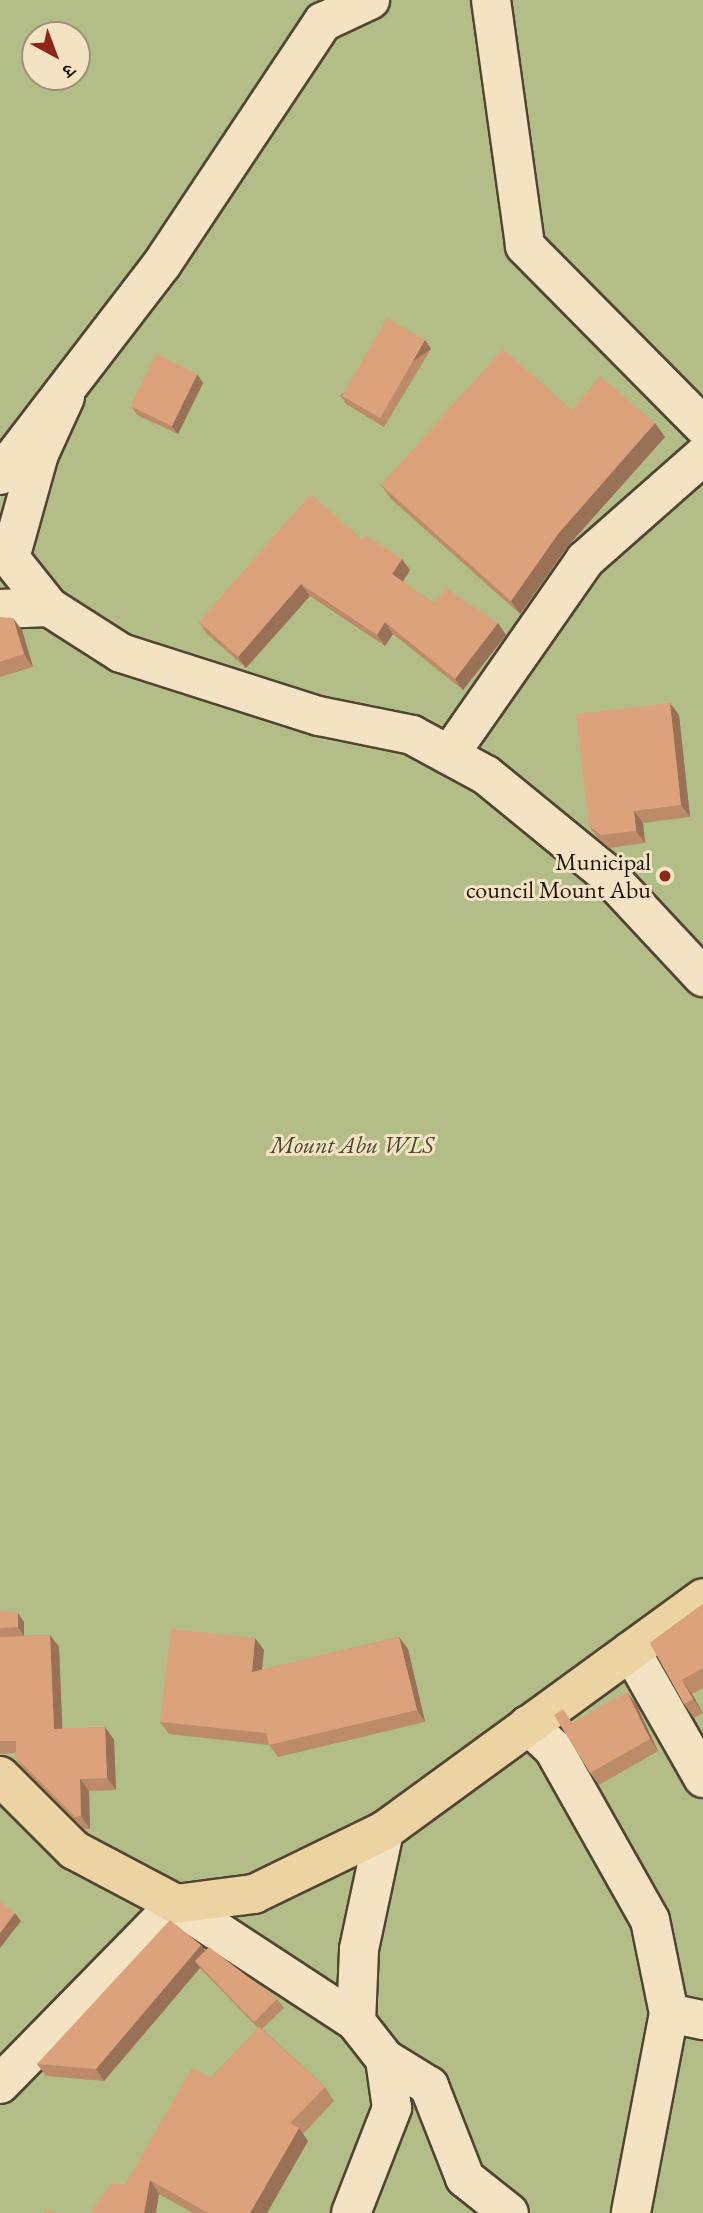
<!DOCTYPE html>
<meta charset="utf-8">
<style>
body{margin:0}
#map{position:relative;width:703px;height:2213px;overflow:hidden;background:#ecd4a2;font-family:"EB Garamond","Noto Serif Devanagari",serif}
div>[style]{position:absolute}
.green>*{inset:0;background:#b3bd88}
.roads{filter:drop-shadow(2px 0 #514532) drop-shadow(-2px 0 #514532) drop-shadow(0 2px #514532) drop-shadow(0 -2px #514532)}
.minor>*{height:38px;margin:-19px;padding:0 19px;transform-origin:19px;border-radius:19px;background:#f3e3c3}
.major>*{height:38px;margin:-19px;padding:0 19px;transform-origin:19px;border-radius:19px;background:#ecd4a2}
.wall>*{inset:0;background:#bc8b6a}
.shaded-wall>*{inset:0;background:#997156;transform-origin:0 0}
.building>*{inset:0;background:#dba27b;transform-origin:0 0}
.dots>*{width:19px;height:19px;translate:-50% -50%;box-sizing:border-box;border:4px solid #f3e3c3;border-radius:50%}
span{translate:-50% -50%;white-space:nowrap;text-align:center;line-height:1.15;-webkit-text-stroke:6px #f3e3c3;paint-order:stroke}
.poi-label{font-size:24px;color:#1d150d}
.right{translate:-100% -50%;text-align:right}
.park-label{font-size:24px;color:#4a4732;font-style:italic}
.north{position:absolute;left:21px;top:21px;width:70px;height:70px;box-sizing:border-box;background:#f3e3c3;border:2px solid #9d917a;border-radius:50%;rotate:139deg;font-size:19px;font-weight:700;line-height:28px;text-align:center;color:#1d150d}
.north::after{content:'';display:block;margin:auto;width:24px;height:32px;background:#8f2418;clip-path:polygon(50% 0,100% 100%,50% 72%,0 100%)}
</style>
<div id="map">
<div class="green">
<div style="clip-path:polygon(evenodd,0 0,703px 0,703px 2213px,0 2213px,0 0,35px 35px,77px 35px,77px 77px,35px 77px,35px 35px)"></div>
</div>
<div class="roads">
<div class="minor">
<div style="left:491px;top:0;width:248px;rotate:82.1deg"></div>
<div style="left:525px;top:246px;width:253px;rotate:45.3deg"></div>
<div style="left:65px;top:397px;width:63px;rotate:114.5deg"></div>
<div style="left:39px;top:454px;width:108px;rotate:105.6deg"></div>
<div style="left:10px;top:558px;width:63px;rotate:51.5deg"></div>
<div style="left:49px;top:607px;width:85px;rotate:32.6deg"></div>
<div style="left:121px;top:653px;width:208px;rotate:17.7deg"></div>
<div style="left:319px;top:716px;width:95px;rotate:11.5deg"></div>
<div style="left:412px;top:735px;width:84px;rotate:28.4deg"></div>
<div style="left:486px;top:775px;width:156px;rotate:39.3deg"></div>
<div style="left:607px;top:874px;width:141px;rotate:47deg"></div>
<div style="left:0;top:475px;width:266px;rotate:-52.5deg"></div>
<div style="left:162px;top:264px;width:291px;rotate:-56.4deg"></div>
<div style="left:323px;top:22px;width:52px;rotate:-25.1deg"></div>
<div style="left:0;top:609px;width:49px;rotate:-2.3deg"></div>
<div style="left:449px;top:755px;width:238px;rotate:-55.1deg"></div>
<div style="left:585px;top:560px;width:157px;rotate:-41.4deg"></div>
<div style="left:631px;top:1651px;width:146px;rotate:60.4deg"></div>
<div style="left:528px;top:1725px;width:34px;rotate:43deg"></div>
<div style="left:553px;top:1748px;width:197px;rotate:60.6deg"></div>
<div style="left:650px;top:1920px;width:95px;rotate:78.5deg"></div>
<div style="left:669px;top:2013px;width:204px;rotate:100.8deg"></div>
<div style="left:669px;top:2013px;width:35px;rotate:12deg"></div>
<div style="left:356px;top:2022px;width:73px;rotate:-87.6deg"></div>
<div style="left:359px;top:1949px;width:121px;rotate:-78deg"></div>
<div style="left:385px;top:2059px;width:52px;rotate:31.5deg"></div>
<div style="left:429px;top:2086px;width:99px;rotate:68.6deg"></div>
<div style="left:465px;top:2178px;width:56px;rotate:38.5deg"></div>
<div style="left:0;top:2084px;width:252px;rotate:-45.6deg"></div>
<div style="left:176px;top:1904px;width:215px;rotate:33.2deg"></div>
<div style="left:356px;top:2022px;width:47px;rotate:51.9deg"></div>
<div style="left:385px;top:2059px;width:49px;rotate:81.9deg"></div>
<div style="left:392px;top:2108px;width:113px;rotate:111.3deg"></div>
</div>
<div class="major">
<div style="left:0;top:1776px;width:105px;rotate:45deg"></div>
<div style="left:74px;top:1850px;width:115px;rotate:27.9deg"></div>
<div style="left:176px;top:1904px;width:79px;rotate:-7.3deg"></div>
<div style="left:254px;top:1894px;width:144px;rotate:-25.9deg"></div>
<div style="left:384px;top:1831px;width:395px;rotate:-36.1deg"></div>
</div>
</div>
<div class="wall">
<div style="clip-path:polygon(425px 340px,431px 349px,384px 427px,346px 404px,340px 395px)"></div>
<div style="clip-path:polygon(197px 374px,203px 383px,178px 434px,137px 415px,131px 406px)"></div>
<div style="clip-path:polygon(572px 410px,655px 423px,665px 437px,567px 547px,520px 614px,391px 499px,381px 485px)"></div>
<div style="clip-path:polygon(363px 540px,402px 559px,410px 570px,403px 582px,434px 603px,498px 623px,506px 635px,463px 690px,393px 634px,385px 646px,310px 596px,246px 668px,207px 634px,199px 622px)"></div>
<div style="clip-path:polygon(0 617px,22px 630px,33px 667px,0 677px)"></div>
<div style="clip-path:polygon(670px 703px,679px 715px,690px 817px,643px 823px,645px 843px,609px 848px,598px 838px,589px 826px)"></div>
<div style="clip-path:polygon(703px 1604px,703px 1688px,692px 1694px,703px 1713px,694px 1718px,684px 1704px,650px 1643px)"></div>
<div style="clip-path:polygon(0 1611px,24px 1622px,24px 1636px,50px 1635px,59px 1647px,62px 1729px,105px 1727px,114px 1740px,116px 1790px,89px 1791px,90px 1829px,84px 1829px,25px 1770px,16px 1758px,16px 1753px,0 1754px)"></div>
<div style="clip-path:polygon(399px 1637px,408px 1649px,425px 1722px,278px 1757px,269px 1745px,169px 1734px,160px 1722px,264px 1650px,262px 1670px)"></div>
<div style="clip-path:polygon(636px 1704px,658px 1751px,599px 1785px,590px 1773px,573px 1723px)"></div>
<div style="clip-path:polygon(201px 1945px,205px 1951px,277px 1999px,284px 2008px,262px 2029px,325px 2087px,334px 2101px,303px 2134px,308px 2141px,267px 2213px,193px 2213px,159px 2194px,125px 2185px,211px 2078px,258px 2028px,200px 1968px,104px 2081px,46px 2076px,37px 2064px)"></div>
</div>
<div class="shaded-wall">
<div style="left:425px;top:340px;width:11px;height:91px;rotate:56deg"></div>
<div style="clip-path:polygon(197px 374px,203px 383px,178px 434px,171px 426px)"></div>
<div style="clip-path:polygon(655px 423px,665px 437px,567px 547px,520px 614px,511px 601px,558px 534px)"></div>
<div style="clip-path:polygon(402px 559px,410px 570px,400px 586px,392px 574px)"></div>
<div style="clip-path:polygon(301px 584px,310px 596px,246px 668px,238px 657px)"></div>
<div style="clip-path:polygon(13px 618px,22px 630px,33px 667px,24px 654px)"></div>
<div style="clip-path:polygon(385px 622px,393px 634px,385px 646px,377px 635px)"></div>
<div style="clip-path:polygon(498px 623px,506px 635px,463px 690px,455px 679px)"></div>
<div style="clip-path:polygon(670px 703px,679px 715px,690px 817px,681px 805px)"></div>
<div style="clip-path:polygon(634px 811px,643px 823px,645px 843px,636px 831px)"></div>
<div style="clip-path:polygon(18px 1613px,24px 1622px,24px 1636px,18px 1627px)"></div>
<div style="clip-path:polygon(50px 1635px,59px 1647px,63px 1742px,54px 1729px)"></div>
<div style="clip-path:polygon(399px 1637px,408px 1649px,425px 1722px,417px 1710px)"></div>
<div style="clip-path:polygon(255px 1638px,264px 1650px,260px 1685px,252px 1672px)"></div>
<div style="clip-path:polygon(682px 1680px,692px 1694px,703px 1713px,693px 1699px)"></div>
<div style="clip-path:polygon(627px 1692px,636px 1704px,658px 1751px,650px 1739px)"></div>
<div style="clip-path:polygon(105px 1727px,114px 1740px,116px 1790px,107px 1778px)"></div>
<div style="clip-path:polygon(80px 1779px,89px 1791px,90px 1829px,81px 1816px)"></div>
<div style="clip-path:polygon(15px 1913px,21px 1921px,0 1948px,0 1933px)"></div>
<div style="clip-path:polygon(201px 1945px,210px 1957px,195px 1961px,200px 1968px,104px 2081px,96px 2069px)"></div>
<div style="clip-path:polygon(299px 2128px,308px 2141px,267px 2213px,250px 2213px)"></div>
<div style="clip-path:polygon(150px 2180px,159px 2194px,156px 2213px,144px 2213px)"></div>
</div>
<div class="building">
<div style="left:387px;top:318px;width:44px;height:90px;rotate:30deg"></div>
<div style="clip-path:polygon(503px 349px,572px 410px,600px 376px,655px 423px,558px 534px,511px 601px,381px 485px)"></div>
<div style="left:156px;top:354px;width:46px;height:58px;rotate:26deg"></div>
<div style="clip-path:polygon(311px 494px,363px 540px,366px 535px,402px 559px,392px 574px,434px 603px,446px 588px,498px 623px,455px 679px,385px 622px,377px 635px,301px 584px,238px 657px,199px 622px)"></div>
<div style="clip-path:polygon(0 617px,13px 618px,24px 654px,0 662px)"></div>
<div style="clip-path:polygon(670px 703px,681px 805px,634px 811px,636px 831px,601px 835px,589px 826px,576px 714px)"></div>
<div style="clip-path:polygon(703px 1604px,703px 1668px,682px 1680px,693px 1699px,684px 1704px,650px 1643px)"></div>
<div style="clip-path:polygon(0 1611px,18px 1613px,18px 1627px,0 1628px)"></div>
<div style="clip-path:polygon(171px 1629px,255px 1638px,252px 1672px,399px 1637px,417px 1710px,269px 1745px,266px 1733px,160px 1722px)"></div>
<div style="clip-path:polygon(50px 1635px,54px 1729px,105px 1727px,107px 1778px,80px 1779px,81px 1816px,75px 1817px,16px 1758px,16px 1741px,0 1741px,0 1637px)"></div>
<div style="clip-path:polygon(627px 1692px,650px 1739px,590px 1773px,554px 1715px,563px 1709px,572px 1723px)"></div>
<div style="clip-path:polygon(0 1901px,15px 1913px,0 1933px)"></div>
<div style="clip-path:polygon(170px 1920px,201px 1945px,96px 2069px,37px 2064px)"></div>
<div style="clip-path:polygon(209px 1947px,277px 1999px,254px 2022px,195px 1961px)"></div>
<div style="clip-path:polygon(259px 2027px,325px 2087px,290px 2123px,299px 2128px,250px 2213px,208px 2213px,150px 2180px,144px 2213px,90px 2213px,112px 2183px,125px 2185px,192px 2068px,211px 2078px)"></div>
<div style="clip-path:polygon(45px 2209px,57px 2213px,44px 2213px)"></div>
</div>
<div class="dots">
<div style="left:665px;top:876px;background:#8f2418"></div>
</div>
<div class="poi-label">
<span class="right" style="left:651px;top:876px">Municipal<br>council Mount Abu</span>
</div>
<div class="park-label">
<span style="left:352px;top:1145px">Mount Abu WLS</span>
</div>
<div class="north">उ</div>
</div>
